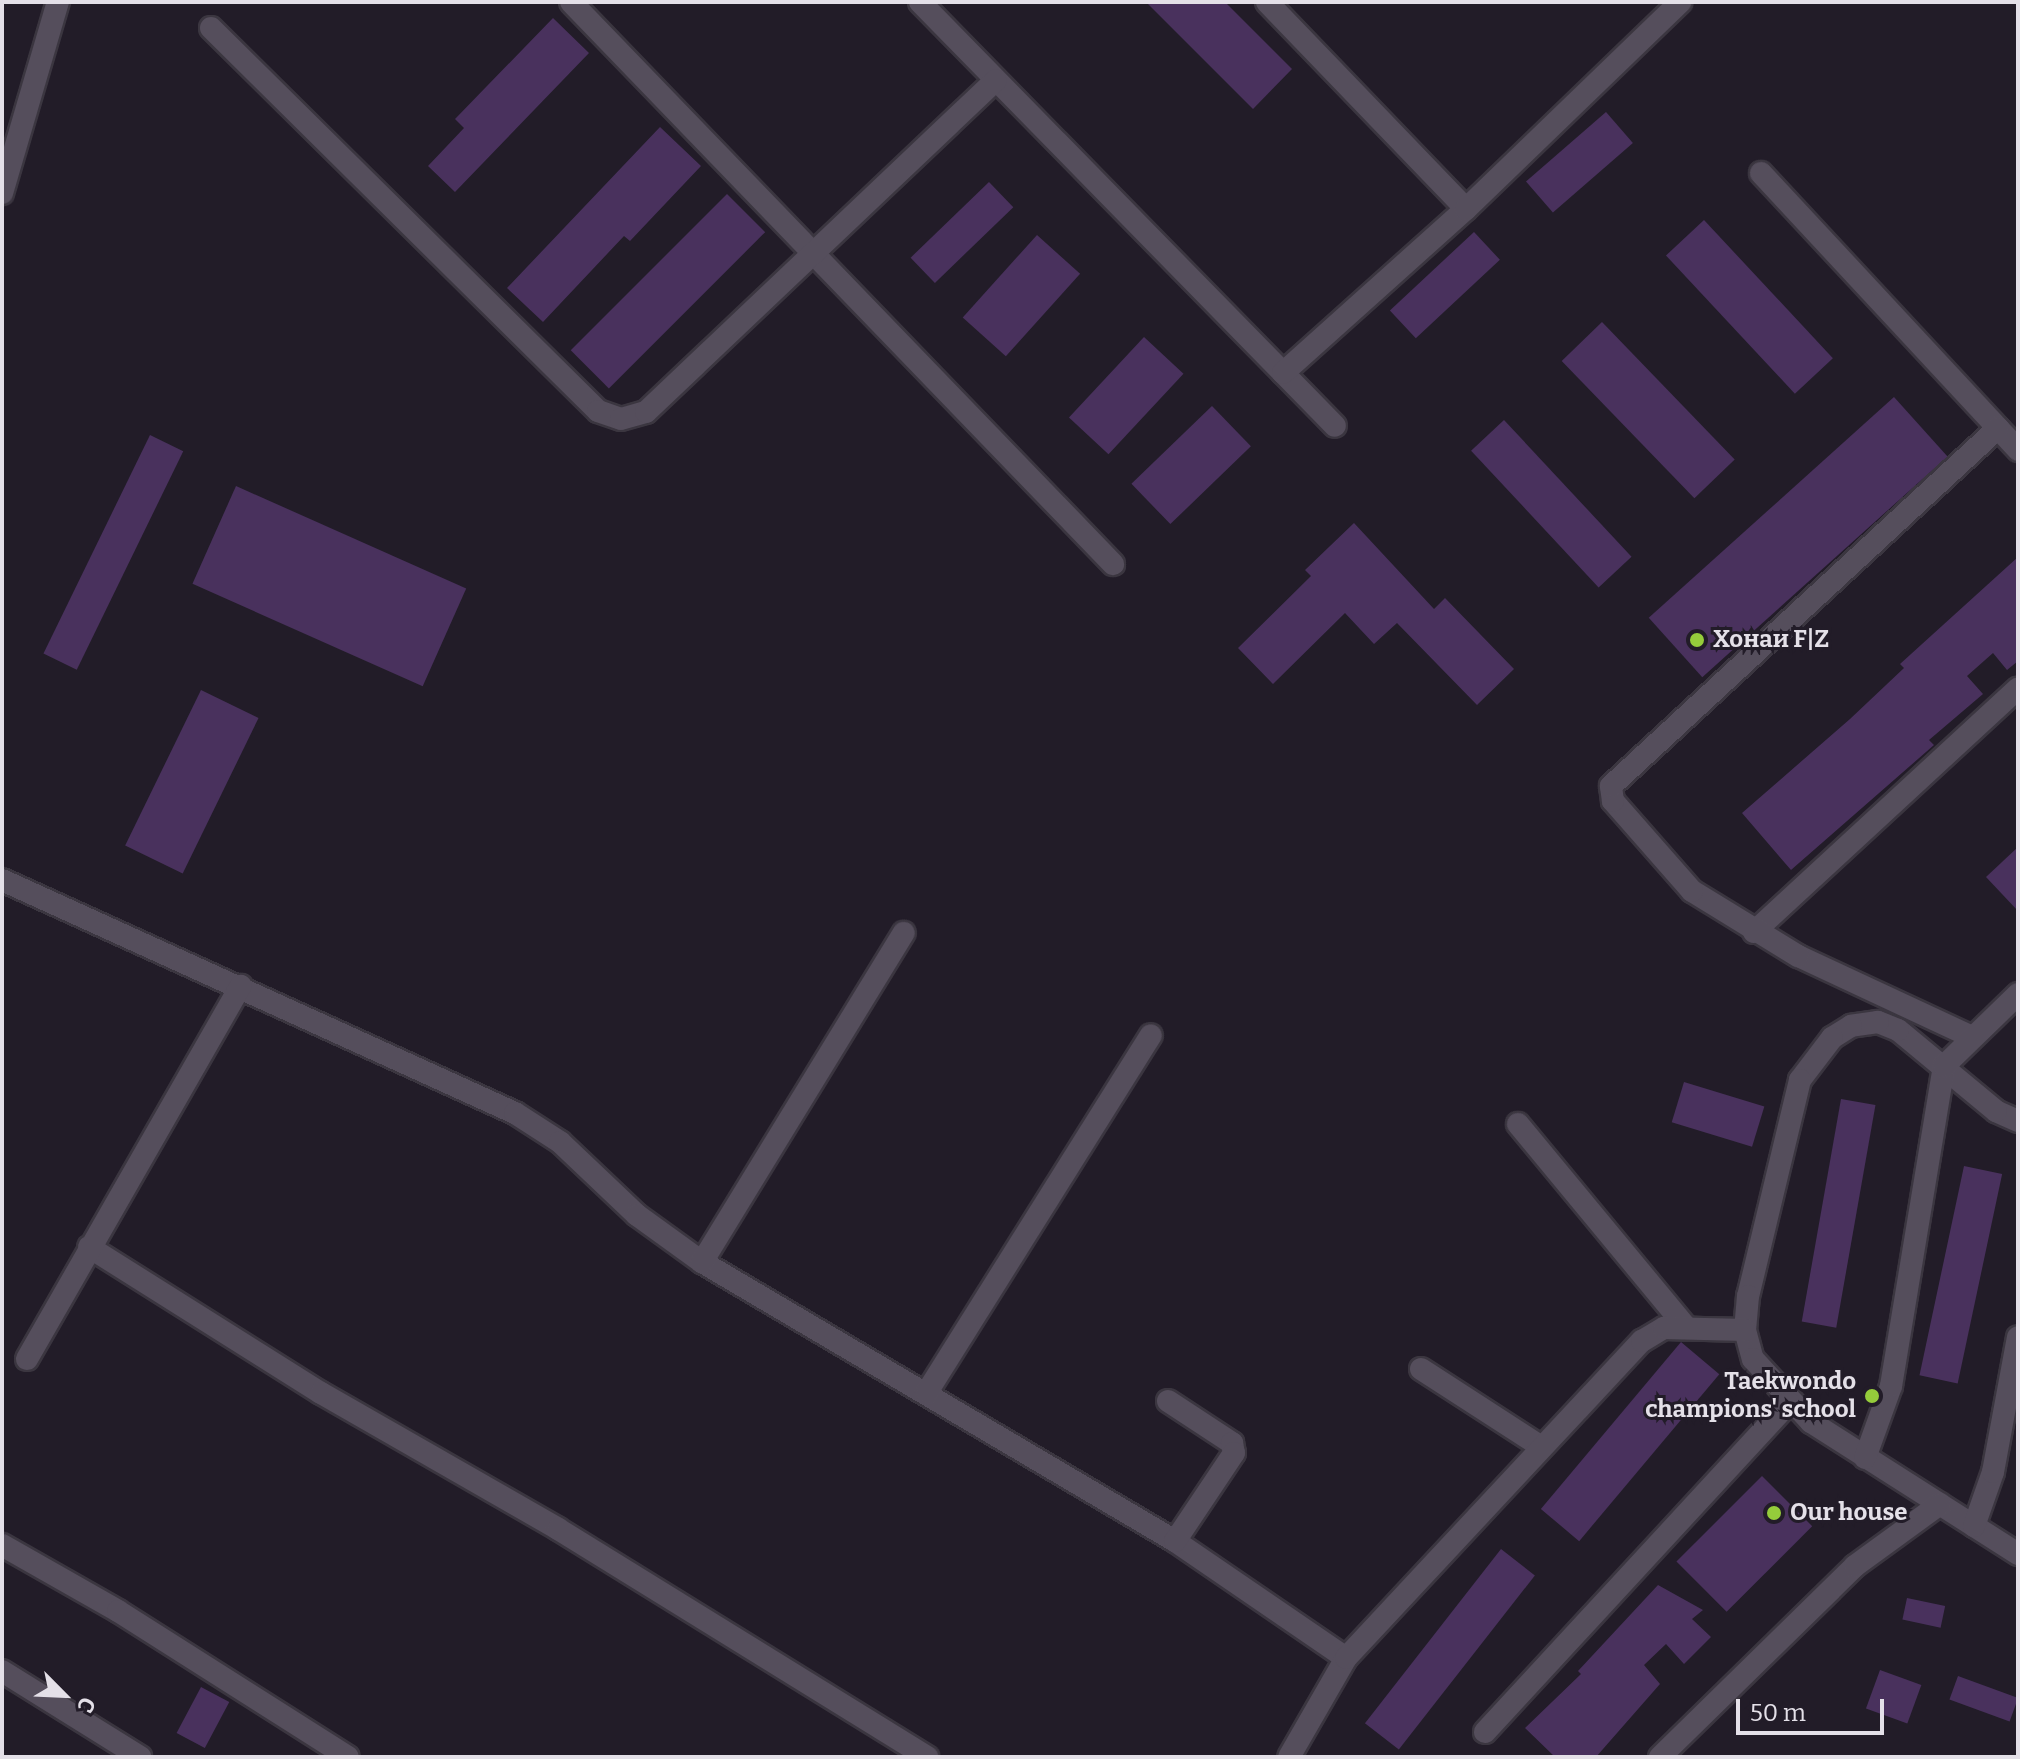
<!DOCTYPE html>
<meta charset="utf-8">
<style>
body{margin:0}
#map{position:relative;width:2020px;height:1759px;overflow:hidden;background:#221c28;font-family:Bitter,serif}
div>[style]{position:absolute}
.building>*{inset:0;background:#49315d;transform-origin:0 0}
.roads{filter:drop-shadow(2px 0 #3b3640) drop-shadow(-2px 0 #3b3640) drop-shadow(0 2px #3b3640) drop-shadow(0 -2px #3b3640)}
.minor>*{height:22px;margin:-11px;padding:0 11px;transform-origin:11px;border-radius:11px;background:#554e5c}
.dots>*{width:22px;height:22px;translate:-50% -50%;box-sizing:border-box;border:4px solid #221c28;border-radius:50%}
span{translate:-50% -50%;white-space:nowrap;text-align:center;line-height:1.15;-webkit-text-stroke:6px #221c28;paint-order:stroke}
.poi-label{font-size:24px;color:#e4e0e8;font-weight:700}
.left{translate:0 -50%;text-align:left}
.right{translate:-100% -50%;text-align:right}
.frame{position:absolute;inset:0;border:4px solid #e4e0e8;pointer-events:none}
.north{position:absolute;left:24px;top:1655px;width:80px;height:80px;-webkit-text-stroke:6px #221c28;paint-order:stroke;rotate:114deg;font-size:22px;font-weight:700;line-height:32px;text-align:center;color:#e4e0e8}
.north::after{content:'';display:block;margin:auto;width:28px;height:36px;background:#e4e0e8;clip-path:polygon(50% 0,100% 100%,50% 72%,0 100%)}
.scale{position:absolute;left:1736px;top:1699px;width:148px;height:36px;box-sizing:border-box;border:4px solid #e4e0e8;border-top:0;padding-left:10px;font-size:24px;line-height:28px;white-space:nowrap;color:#e4e0e8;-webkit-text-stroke:6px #221c28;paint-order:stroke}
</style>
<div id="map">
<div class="building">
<div style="clip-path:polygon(1146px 2px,1225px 2px,1292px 69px,1253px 109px)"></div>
<div style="clip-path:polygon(553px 18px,589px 53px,455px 192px,428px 166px,464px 128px,455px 119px)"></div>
<div style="left:1606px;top:112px;width:41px;height:106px;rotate:49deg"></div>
<div style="clip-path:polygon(660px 127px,701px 166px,630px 241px,624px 236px,543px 322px,507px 288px)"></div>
<div style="left:989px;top:182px;width:35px;height:109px;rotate:46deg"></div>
<div style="left:727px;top:194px;width:54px;height:221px;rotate:45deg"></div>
<div style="left:1704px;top:220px;width:189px;height:52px;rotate:47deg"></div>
<div style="left:1474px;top:232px;width:38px;height:115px;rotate:47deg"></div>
<div style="left:1037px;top:235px;width:58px;height:111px;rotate:42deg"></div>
<div style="left:1602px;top:322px;width:191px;height:56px;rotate:46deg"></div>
<div style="left:1144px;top:337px;width:54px;height:110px;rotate:43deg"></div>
<div style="left:1894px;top:397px;width:80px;height:330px;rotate:48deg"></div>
<div style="left:1212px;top:406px;width:56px;height:112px;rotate:46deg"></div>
<div style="left:1504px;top:420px;width:187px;height:45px;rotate:47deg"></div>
<div style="left:150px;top:435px;width:37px;height:243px;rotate:26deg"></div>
<div style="left:236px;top:486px;width:252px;height:107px;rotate:24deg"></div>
<div style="clip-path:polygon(1354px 523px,1434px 609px,1445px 598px,1514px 669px,1477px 705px,1397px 623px,1374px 644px,1345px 613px,1273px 684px,1238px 648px,1311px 576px,1305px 570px)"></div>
<div style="clip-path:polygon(2018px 557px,2018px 661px,2007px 670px,1993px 653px,1967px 676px,1983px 694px,1929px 740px,1934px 745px,1791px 870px,1742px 813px,1850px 719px,1904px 668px,1900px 664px)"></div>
<div style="left:201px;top:690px;width:64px;height:173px;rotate:26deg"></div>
<div style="clip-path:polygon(2018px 847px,2018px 911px,1986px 877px)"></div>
<div style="left:1684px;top:1082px;width:84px;height:42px;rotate:17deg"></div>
<div style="left:1841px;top:1099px;width:35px;height:226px;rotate:10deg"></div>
<div style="left:1964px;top:1166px;width:39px;height:214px;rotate:12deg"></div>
<div style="left:1681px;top:1342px;width:50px;height:218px;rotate:40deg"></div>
<div style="left:1762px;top:1476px;width:71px;height:121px;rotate:45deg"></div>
<div style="left:1501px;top:1549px;width:43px;height:221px;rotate:38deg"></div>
<div style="clip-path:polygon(1658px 1585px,1703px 1610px,1692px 1619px,1711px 1637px,1684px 1664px,1666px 1644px,1644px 1665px,1660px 1684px,1596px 1757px,1555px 1757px,1525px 1728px,1581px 1674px,1578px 1671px)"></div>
<div style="left:1907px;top:1598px;width:39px;height:22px;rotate:12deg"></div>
<div style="left:1880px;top:1670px;width:44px;height:41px;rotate:20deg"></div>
<div style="left:1958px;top:1676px;width:64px;height:25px;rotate:20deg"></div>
<div style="left:201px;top:1687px;width:32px;height:52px;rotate:28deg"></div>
</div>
<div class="roads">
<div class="minor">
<div style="left:571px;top:2px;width:781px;rotate:46.04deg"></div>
<div style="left:920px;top:2px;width:593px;rotate:45.61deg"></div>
<div style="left:1267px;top:2px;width:287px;rotate:46.1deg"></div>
<div style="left:211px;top:28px;width:544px;rotate:44.7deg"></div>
<div style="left:598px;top:411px;width:24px;rotate:19deg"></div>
<div style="left:621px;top:419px;width:26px;rotate:-16deg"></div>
<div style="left:646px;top:412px;width:482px;rotate:-43.5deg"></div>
<div style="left:1761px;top:173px;width:378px;rotate:47.1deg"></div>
<div style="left:2px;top:193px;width:199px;rotate:-73.7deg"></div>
<div style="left:1283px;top:373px;width:246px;rotate:-41.9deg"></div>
<div style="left:1466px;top:209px;width:298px;rotate:-44deg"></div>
<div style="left:2px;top:880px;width:563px;rotate:24.43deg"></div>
<div style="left:515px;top:1113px;width:54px;rotate:32.8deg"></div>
<div style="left:560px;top:1142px;width:106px;rotate:43.5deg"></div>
<div style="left:637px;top:1215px;width:80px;rotate:35.9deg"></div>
<div style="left:702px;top:1262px;width:549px;rotate:30.53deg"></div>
<div style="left:1175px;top:1541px;width:207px;rotate:34.4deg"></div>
<div style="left:1346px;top:1658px;width:114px;rotate:119.9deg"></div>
<div style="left:1754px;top:932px;width:359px;rotate:-42.7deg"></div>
<div style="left:1972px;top:1037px;width:192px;rotate:-155deg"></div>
<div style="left:1798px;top:956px;width:124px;rotate:-148.5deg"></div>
<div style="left:1692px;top:891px;width:120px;rotate:-131.3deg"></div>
<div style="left:1613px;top:801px;width:15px;rotate:-98deg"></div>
<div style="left:1611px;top:786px;width:527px;rotate:-42.77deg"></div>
<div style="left:2018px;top:1121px;width:24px;rotate:-156deg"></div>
<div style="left:1996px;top:1111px;width:127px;rotate:-140.4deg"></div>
<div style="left:1898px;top:1030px;width:22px;rotate:-158deg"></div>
<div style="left:1878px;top:1022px;width:27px;rotate:172deg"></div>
<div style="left:1851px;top:1026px;width:22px;rotate:148deg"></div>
<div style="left:1832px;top:1038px;width:53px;rotate:127.3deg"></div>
<div style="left:1800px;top:1080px;width:222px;rotate:103.5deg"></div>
<div style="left:1748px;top:1296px;width:34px;rotate:95deg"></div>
<div style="left:1745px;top:1330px;width:30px;rotate:75deg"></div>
<div style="left:1753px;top:1359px;width:86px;rotate:47.4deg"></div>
<div style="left:1811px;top:1422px;width:246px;rotate:32.5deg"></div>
<div style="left:1518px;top:1124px;width:264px;rotate:50.4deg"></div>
<div style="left:89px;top:1247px;width:274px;rotate:32.2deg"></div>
<div style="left:321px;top:1393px;width:273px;rotate:29.8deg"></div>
<div style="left:558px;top:1529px;width:434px;rotate:31.7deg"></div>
<div style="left:702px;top:1262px;width:386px;rotate:-58.5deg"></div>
<div style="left:27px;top:1359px;width:430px;rotate:-60.2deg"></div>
<div style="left:1421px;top:1369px;width:142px;rotate:32.9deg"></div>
<div style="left:927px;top:1392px;width:421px;rotate:-57.9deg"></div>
<div style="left:1168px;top:1401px;width:77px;rotate:33.3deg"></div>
<div style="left:1232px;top:1443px;width:10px;rotate:79deg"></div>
<div style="left:1234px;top:1453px;width:106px;rotate:123.8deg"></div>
<div style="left:1865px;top:1458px;width:77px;rotate:-70.1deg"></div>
<div style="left:1891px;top:1386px;width:324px;rotate:-80.6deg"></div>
<div style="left:1944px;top:1066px;width:103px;rotate:-44.2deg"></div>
<div style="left:1974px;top:1526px;width:57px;rotate:-70.6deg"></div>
<div style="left:1993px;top:1472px;width:137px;rotate:-79.5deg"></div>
<div style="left:2px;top:1545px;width:133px;rotate:29.6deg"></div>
<div style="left:118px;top:1611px;width:272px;rotate:32.4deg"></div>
<div style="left:1346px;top:1658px;width:434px;rotate:-47deg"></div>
<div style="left:1642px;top:1341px;width:26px;rotate:-31deg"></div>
<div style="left:1664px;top:1328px;width:81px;rotate:1.4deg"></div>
<div style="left:2px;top:1671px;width:163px;rotate:31.9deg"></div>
<div style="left:1485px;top:1732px;width:448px;rotate:-47.3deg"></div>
<div style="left:1660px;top:1757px;width:273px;rotate:-44.4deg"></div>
<div style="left:1855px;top:1566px;width:105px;rotate:-36.1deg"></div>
</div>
</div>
<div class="dots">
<div style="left:1697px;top:640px;background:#95cc3b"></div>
<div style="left:1872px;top:1396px;background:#95cc3b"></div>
<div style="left:1774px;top:1513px;background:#95cc3b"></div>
</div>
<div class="poi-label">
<span class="left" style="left:1713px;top:640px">Хонаи F|Z</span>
<span class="right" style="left:1856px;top:1396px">Taekwondo<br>champions' school</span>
<span class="left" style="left:1790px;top:1513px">Our house</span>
</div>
<div class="frame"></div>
<div class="north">С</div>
<div class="scale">50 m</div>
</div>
